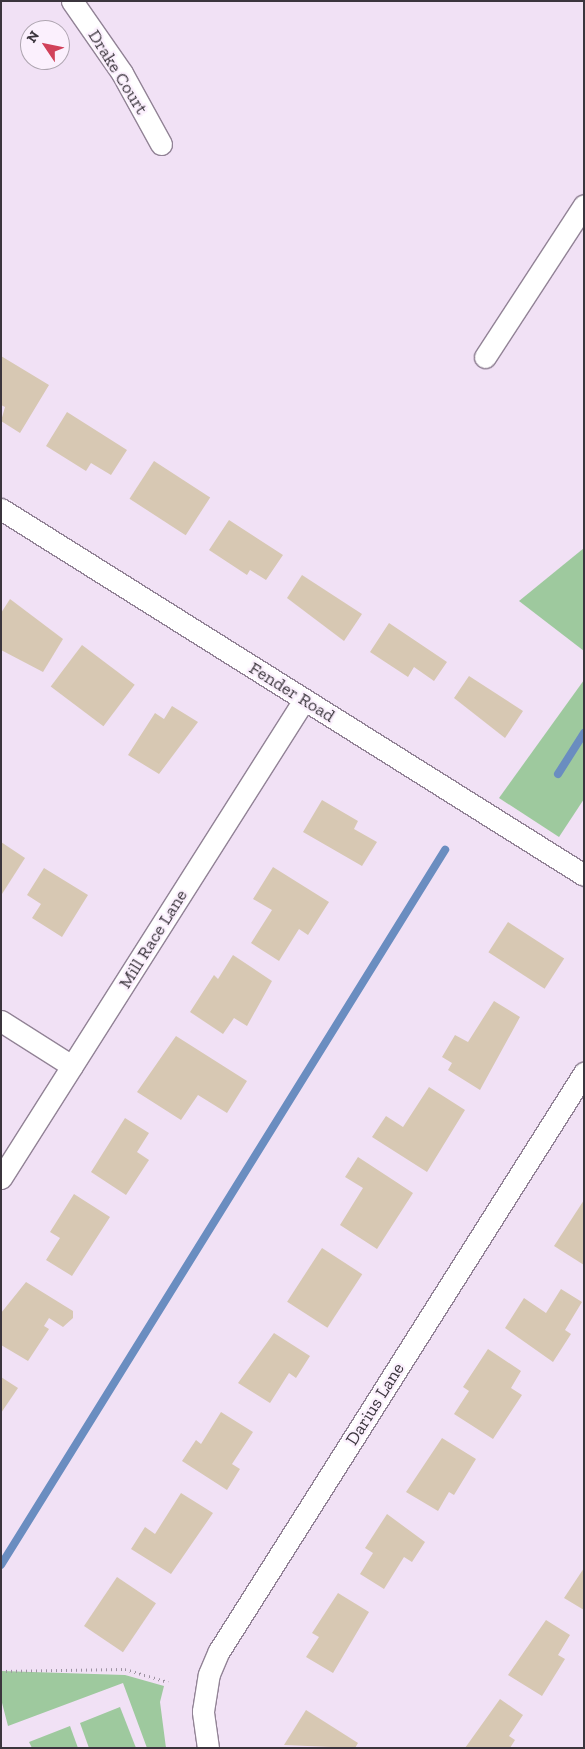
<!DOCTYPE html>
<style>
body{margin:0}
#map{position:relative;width:585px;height:1749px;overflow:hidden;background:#f1e1f5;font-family:"Zilla Slab",serif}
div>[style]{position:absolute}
.green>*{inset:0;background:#9ec99e}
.stream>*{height:8px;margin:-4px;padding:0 4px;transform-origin:4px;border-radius:4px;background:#6a8dc0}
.building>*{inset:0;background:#d7c8b3;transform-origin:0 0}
.path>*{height:3px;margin-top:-1.5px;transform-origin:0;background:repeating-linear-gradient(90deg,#9e93a2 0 1px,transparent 0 5px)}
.roads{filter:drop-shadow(1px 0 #928396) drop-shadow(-1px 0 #928396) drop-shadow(0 1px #928396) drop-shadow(0 -1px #928396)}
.street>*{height:21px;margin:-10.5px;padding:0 10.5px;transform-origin:10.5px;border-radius:10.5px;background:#fff}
span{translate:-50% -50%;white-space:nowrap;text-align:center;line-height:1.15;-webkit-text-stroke:4.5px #fbf0fd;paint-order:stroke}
.street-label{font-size:18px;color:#3b353d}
.frame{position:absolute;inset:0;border:2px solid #3b353d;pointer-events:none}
.north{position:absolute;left:20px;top:20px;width:50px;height:50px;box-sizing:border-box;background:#fbf0fd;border:1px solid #aea5b0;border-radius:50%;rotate:304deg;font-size:14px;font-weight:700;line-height:20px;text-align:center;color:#3b353d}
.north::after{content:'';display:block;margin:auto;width:18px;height:22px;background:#d1415a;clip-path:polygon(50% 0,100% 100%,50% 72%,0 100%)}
</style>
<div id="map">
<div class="green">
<div style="clip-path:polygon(584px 548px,584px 651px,519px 601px)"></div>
<div style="clip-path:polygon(584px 680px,584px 799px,559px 837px,499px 798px)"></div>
<div style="clip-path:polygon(1px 1671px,125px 1675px,164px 1686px,160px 1702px,166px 1748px,147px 1748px,123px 1683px,8px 1726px,1px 1699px)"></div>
<div style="clip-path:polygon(120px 1707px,136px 1748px,89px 1748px,80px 1723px)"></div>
<div style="clip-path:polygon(70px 1726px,78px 1748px,32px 1748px,29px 1742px)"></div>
</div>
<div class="stream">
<div style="left:558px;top:774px;width:49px;rotate:-57.6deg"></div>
<div style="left:1px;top:1565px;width:842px;rotate:-58.16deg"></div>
</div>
<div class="building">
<div style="clip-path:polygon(1px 356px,49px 385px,20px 433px,1px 421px,5px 407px,1px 405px)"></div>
<div style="clip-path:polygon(67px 412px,127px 450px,111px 475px,91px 463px,86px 471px,46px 446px)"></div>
<div style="left:154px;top:461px;width:67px;height:45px;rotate:33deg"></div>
<div style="clip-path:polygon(229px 520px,283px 555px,266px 580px,250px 570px,247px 575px,209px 550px)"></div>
<div style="clip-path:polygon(302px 575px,362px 614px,344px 641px,287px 598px)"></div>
<div style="clip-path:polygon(10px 599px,63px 639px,43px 672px,1px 650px,1px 613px)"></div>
<div style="clip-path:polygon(389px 623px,447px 662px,434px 681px,414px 667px,408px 677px,370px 652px)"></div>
<div style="left:82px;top:645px;width:66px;height:52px;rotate:37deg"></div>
<div style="clip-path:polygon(469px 676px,523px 711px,505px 738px,454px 698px)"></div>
<div style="clip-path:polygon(172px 706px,198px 722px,159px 774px,128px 755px,155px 713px,164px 719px)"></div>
<div style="clip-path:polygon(322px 800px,358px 821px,354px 829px,377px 842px,362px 866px,303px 832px)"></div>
<div style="clip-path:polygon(1px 842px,25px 858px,2px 894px,1px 893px)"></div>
<div style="clip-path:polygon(273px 867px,329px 902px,308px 935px,299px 929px,279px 961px,251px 943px,272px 910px,253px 899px)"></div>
<div style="clip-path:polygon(44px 868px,88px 895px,62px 937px,32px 918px,41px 904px,27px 895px)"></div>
<div style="left:508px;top:922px;width:67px;height:36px;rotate:33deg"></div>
<div style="clip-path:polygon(233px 955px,272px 981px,247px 1026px,234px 1018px,223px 1034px,190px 1012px,214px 975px,218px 979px)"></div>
<div style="clip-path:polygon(494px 1001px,520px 1017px,480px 1090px,448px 1070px,452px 1063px,442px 1057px,455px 1035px,468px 1042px)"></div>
<div style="clip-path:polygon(176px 1036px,247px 1081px,227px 1113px,198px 1095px,181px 1120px,137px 1092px)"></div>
<div style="clip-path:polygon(429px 1087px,465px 1110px,427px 1172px,372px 1137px,386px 1116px,403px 1127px)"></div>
<div style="clip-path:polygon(125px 1118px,149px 1133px,137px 1152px,149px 1160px,126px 1195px,91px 1172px)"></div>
<div style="clip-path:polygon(358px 1157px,413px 1193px,377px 1249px,340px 1225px,363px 1188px,345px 1177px)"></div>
<div style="clip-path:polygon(74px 1194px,110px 1217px,72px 1276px,46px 1260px,60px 1238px,50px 1232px)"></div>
<div style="clip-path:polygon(584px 1200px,584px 1265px,554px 1246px)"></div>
<div style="left:322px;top:1248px;width:48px;height:64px;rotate:33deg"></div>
<div style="clip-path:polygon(26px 1282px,73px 1311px,73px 1318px,63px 1327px,49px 1318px,44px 1326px,49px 1329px,28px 1361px,1px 1345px,1px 1313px)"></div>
<div style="clip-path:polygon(561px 1289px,582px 1302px,565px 1330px,571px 1334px,553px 1362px,505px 1328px,524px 1298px,546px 1313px)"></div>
<div style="clip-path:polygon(274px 1333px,310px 1356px,296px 1378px,289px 1373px,270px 1403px,238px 1383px)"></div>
<div style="clip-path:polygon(488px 1349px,521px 1371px,511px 1388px,522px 1395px,493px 1439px,454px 1414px,469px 1391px,463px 1387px)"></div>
<div style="clip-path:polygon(1px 1377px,18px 1388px,1px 1413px)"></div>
<div style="clip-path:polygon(221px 1412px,253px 1432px,232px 1464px,240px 1469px,227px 1490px,182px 1461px,196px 1440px,201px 1444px)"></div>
<div style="clip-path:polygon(442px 1438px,476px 1459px,454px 1495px,449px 1492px,438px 1511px,406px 1492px)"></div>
<div style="clip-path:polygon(181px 1493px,213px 1513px,171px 1574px,131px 1549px,145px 1527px,155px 1534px)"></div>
<div style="clip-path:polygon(387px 1514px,425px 1542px,412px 1562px,404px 1557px,384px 1589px,360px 1574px,373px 1553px,365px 1548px)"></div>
<div style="clip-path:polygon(584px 1568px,584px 1610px,564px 1598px)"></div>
<div style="left:117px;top:1577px;width:47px;height:59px;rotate:34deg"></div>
<div style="clip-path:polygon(338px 1593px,369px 1612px,333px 1673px,306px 1657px,319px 1637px,312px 1633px)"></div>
<div style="clip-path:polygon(546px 1620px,570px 1635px,558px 1655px,565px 1659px,542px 1696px,508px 1675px)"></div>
<div style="clip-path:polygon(500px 1699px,523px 1715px,509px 1736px,515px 1740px,510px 1748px,465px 1748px)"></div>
<div style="clip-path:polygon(306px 1710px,358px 1743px,355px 1748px,284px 1745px)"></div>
</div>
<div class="path">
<div style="left:1px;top:1671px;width:124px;rotate:-0.9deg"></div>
<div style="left:125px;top:1669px;width:45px;rotate:16.8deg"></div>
</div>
<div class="roads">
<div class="street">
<div style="left:72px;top:1px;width:88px;rotate:55.2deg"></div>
<div style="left:122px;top:73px;width:81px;rotate:61.2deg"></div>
<div style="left:485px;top:357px;width:181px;rotate:-56.9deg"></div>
<div style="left:1px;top:509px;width:688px;rotate:32.12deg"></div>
<div style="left:1px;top:1021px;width:84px;rotate:32.4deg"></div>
<div style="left:1px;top:1178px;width:566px;rotate:-57.63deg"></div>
<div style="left:208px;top:1748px;width:37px;rotate:-98deg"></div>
<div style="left:203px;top:1711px;width:37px;rotate:-81deg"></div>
<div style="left:209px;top:1674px;width:25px;rotate:-67deg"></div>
<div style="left:219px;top:1651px;width:684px;rotate:-57.73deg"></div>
</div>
</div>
<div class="street-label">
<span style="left:118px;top:72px;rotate:58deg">Drake Court</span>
<span style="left:292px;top:692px;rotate:32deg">Fender Road</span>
<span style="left:153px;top:939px;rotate:-58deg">Mill Race Lane</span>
<span style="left:375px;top:1404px;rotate:-58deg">Darius Lane</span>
</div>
<div class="frame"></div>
<div class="north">N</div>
</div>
